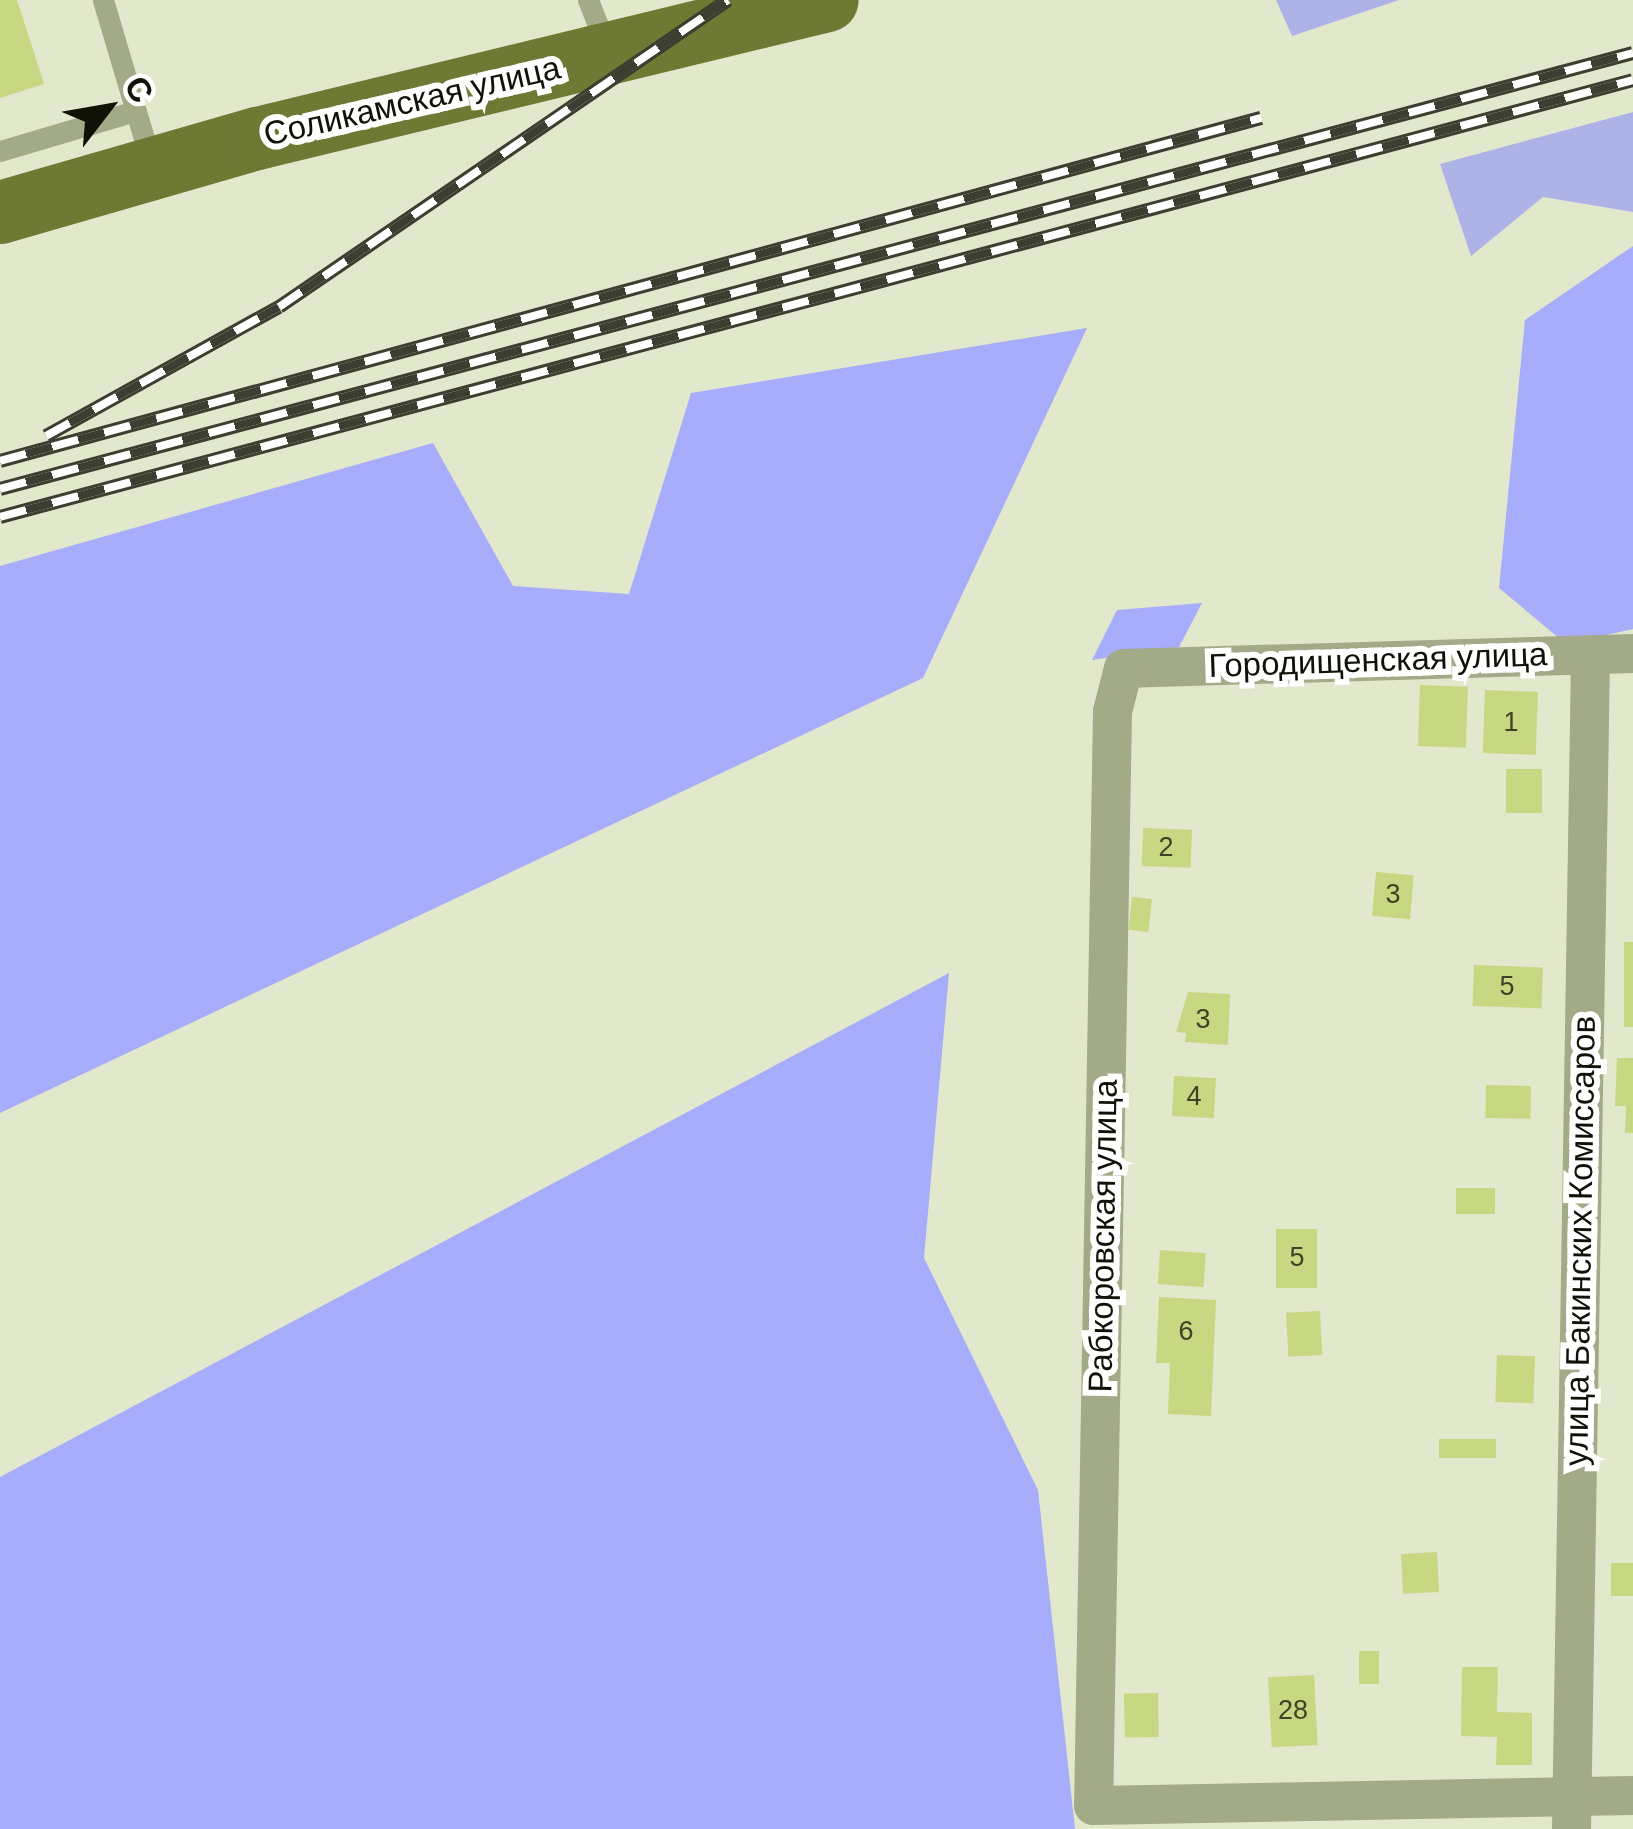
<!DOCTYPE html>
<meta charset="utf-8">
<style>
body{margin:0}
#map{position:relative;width:1633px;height:1829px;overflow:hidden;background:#e2e8cc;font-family:Helvetica,sans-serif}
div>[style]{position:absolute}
.green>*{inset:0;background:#aeb3e7}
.forest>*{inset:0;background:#a7adfa}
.building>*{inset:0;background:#c8d782;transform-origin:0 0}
.service>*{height:21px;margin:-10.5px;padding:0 10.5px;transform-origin:10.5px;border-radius:10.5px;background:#a3aa87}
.minor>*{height:39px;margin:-19.5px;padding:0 19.5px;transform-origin:19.5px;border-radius:19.5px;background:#a3aa87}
.primary>*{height:63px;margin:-31.5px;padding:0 31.5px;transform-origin:31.5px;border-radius:31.5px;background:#6e7934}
.rail>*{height:14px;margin-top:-7px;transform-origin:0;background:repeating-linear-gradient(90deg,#fff 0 27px,#3b3e30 0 54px);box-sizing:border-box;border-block:3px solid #3b3e30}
span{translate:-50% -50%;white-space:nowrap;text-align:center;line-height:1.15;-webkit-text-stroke:12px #fff;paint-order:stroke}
.number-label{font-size:27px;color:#3e4326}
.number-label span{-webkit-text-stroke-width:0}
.street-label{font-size:33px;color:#101208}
.north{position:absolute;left:48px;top:48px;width:120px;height:120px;-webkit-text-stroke:9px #fff;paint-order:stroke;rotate:59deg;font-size:33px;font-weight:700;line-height:48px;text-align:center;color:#101208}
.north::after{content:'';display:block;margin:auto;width:42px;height:54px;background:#101208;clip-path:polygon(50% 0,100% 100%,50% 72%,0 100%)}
</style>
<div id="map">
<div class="green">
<div style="clip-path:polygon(1276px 0,1399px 0,1292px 36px)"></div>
<div style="clip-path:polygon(1633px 112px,1633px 212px,1543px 197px,1471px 256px,1440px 164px)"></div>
</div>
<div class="forest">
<div style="clip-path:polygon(1633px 246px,1633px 629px,1566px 644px,1499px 588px,1525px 320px)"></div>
<div style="clip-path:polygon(1087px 328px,923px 678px,0 1113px,0 566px,433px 443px,513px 586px,629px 594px,691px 393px)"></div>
<div style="clip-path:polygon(1202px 603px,1179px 647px,1092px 660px,1117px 610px)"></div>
<div style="clip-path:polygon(949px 973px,924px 1258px,1038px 1490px,1075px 1829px,0 1829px,0 1477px)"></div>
</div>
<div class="building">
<div style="clip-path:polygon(0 0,17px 0,44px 84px,0 98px)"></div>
<div style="left:1420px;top:685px;width:48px;height:61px;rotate:2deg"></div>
<div style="left:1485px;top:690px;width:53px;height:63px;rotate:2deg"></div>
<div style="left:1506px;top:769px;width:36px;height:44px"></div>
<div style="left:1143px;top:828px;width:49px;height:38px;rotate:2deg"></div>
<div style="left:1376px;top:872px;width:38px;height:44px;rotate:5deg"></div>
<div style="left:1132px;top:897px;width:20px;height:33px;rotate:6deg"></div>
<div style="left:1624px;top:942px;width:9px;height:85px"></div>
<div style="left:1474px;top:965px;width:69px;height:41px;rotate:2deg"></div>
<div style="clip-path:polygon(1188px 992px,1230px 994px,1228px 1045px,1185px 1042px,1186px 1033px,1176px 1032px)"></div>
<div style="clip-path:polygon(1617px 1058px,1633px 1058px,1633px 1133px,1625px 1133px,1626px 1106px,1615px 1106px)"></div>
<div style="left:1174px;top:1076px;width:42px;height:40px;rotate:3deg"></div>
<div style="left:1486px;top:1085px;width:45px;height:33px;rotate:1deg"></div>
<div style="left:1495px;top:1188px;width:26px;height:39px;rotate:90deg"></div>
<div style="left:1276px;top:1229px;width:41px;height:59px"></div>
<div style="left:1160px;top:1250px;width:46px;height:34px;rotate:4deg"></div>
<div style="clip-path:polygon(1159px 1297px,1216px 1300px,1211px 1416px,1168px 1414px,1170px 1363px,1156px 1363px)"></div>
<div style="left:1320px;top:1311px;width:44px;height:34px;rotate:87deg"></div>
<div style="left:1497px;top:1355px;width:38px;height:47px;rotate:2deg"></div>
<div style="left:1439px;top:1439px;width:57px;height:19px"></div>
<div style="left:1437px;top:1552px;width:40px;height:36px;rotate:87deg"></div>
<div style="left:1611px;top:1563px;width:22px;height:33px"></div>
<div style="left:1359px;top:1651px;width:20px;height:33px"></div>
<div style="clip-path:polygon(1462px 1667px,1498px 1667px,1497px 1712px,1532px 1713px,1532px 1765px,1496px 1765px,1497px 1737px,1461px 1736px)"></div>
<div style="left:1314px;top:1675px;width:70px;height:46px;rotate:87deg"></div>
<div style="left:1158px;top:1693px;width:44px;height:34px;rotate:89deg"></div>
</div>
<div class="service">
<div style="left:103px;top:0;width:169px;rotate:73.5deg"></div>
<div style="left:588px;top:0;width:52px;rotate:68.4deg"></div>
<div style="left:0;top:151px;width:141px;rotate:-16.5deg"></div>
</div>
<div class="minor">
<div style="left:1633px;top:653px;width:510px;rotate:178.32deg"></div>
<div style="left:1123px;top:668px;width:44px;rotate:104.3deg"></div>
<div style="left:1112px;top:711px;width:1094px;rotate:90.99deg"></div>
<div style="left:1093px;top:1805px;width:540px;rotate:-1.06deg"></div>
<div style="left:1571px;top:1829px;width:1175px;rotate:-89.07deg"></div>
</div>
<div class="primary">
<div style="left:0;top:212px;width:267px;rotate:-16.1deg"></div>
<div style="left:257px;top:138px;width:586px;rotate:-13.61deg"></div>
</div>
<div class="rail">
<div style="left:46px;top:436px;width:266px;rotate:-29deg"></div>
<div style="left:279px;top:307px;width:544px;rotate:-34.36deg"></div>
<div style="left:0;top:461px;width:1307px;rotate:-15.22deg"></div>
<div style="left:0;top:489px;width:1690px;rotate:-14.95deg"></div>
<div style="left:0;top:517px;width:1690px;rotate:-14.98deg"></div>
</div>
<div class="number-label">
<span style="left:1511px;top:723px">1</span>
<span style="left:1166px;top:848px">2</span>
<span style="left:1393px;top:895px">3</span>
<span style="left:1507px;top:987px">5</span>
<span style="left:1203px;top:1020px">3</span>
<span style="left:1194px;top:1097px">4</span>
<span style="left:1297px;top:1258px">5</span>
<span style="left:1186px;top:1332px">6</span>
<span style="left:1293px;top:1711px">28</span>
</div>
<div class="street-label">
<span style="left:412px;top:101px;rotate:-13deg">Соликамская улица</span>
<span style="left:1378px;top:660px;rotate:-2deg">Городищенская улица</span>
<span style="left:1103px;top:1236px;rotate:-89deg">Рабкоровская улица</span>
<span style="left:1580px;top:1241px;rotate:-89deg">улица Бакинских Комиссаров</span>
</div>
<div class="north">С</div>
</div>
